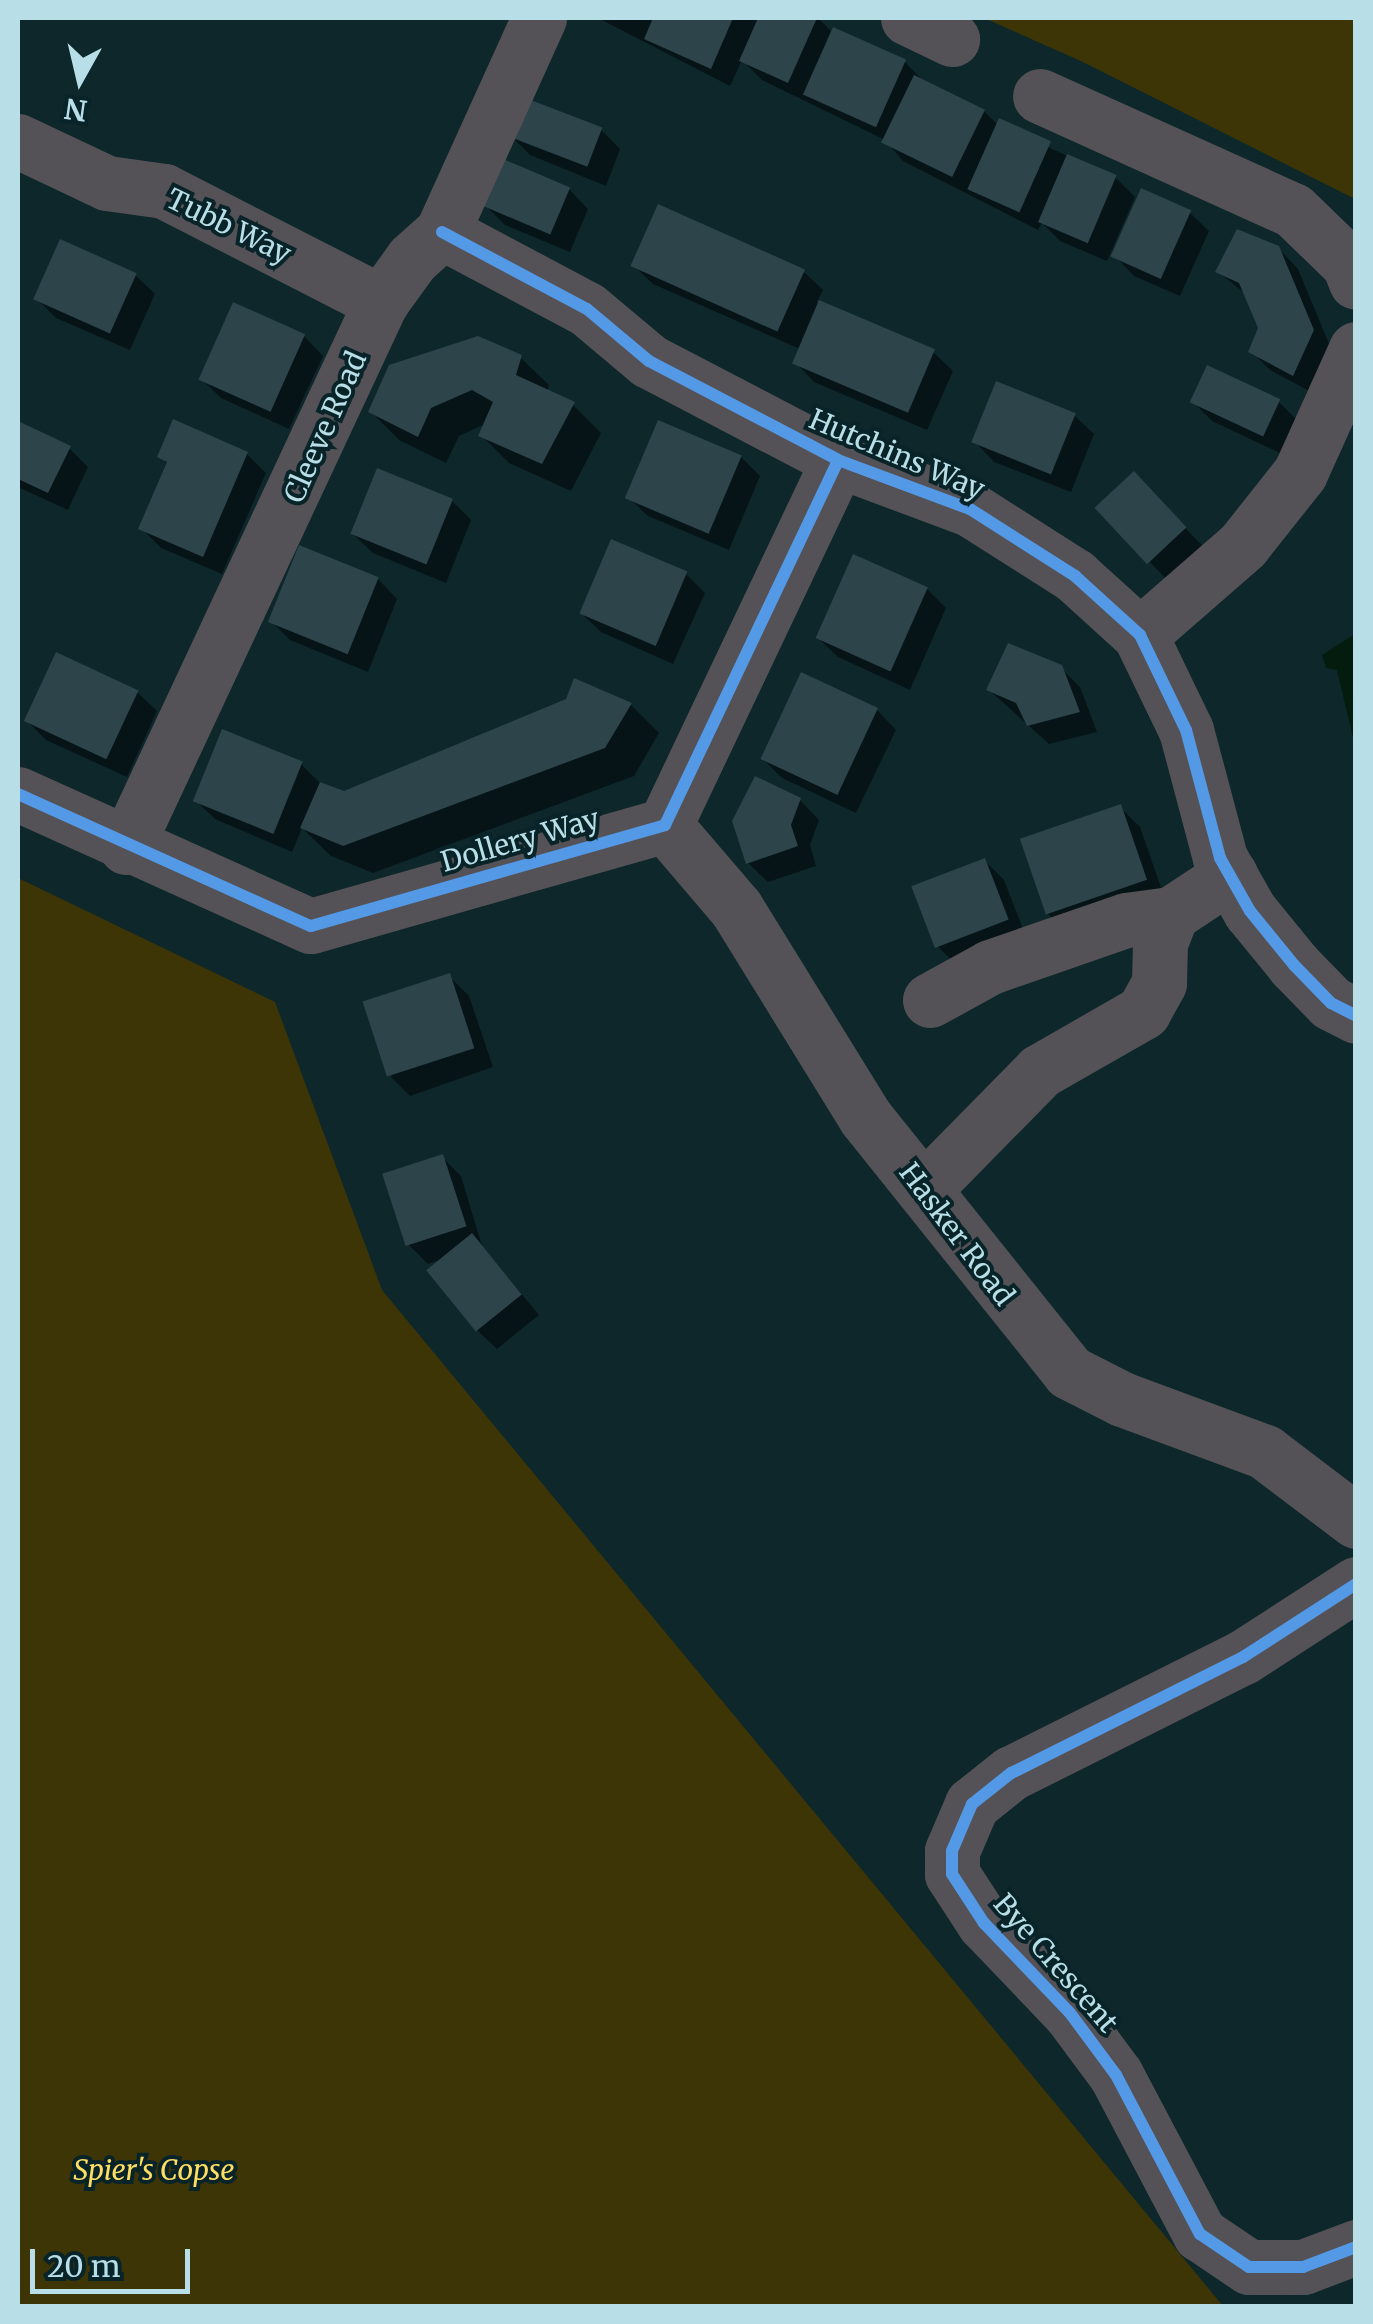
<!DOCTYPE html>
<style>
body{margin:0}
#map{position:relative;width:1373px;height:2324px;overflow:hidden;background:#0d272b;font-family:Merriweather,serif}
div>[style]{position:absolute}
.green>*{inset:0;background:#3d3506}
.water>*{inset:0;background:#031c0e}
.shadow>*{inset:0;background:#0007;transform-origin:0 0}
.building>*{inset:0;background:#2c444a;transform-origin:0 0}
.minor>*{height:55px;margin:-27.5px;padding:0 27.5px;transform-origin:27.5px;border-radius:27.5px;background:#545257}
.cycleway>*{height:12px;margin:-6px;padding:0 6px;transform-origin:6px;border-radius:6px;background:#5399e6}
span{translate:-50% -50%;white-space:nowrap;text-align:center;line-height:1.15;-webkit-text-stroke:8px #092429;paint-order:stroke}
.street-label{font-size:28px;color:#b8dee7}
.park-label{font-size:28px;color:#fedd63;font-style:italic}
.frame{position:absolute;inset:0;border:20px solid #b8dee7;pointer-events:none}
.north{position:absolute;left:30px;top:30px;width:100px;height:100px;-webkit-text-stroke:8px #092429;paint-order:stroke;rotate:188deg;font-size:28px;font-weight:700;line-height:40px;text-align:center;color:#b8dee7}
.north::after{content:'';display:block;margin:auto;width:35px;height:45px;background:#b8dee7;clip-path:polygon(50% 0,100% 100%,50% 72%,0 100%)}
.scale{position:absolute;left:30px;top:2249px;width:160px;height:45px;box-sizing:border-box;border:5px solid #b8dee7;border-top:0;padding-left:12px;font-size:30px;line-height:35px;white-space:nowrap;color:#b8dee7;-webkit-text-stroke:8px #092429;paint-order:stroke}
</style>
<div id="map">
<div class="green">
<div style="clip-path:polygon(984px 18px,1355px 18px,1355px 199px,1083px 62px)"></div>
<div style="clip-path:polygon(18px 878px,275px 1002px,382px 1290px,1223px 2306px,18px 2306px)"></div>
</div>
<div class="water">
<div style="clip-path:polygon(1355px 634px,1356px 634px,1355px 746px,1337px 670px,1326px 668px,1322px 655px)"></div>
</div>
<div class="shadow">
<div style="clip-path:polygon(598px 18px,818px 18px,833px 33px,905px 62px,925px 83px,984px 111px,998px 125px,1115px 177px,1135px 197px,1107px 261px,1060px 241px,1042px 223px,1038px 230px,903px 161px,885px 140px,762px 80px,742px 60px,730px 86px)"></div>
<div style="clip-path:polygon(601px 130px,620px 149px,606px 186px,530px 155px,511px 136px)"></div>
<div style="clip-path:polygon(569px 189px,588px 209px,570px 252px,505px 225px,486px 206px)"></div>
<div style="clip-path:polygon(1189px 212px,1209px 231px,1180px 296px,1134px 276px,1115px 256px)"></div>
<div style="clip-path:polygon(1278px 248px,1298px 269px,1332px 351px,1313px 393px,1270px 370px,1251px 351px,1261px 328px,1247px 295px,1218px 272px)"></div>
<div style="clip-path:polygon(633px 265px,803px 271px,823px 290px,817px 302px,933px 352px,953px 371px,927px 430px,814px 382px,795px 362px,800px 349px,653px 284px)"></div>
<div style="clip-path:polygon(135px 275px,155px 294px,130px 350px,56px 318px,37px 299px)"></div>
<div style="clip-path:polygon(304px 336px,323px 356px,289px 429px,221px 398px,201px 379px)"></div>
<div style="clip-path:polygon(520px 357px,549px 385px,547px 392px,573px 405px,601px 433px,571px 491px,509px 463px,481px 435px,485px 424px,459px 436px,446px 463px,399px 440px,371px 412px)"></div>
<div style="clip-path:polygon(1192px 401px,1278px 401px,1298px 421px,1282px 454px,1212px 421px)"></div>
<div style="clip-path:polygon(1074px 415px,1094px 434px,1071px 492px,994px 462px,975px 442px)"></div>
<div style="clip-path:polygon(18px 424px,69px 448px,88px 467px,68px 510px,18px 487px)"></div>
<div style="clip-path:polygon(247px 454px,266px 473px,222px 574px,161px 548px,141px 528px,169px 465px,160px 456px)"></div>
<div style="clip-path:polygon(741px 457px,760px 476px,729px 550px,648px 516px,628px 497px)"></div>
<div style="left:1134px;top:475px;width:102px;height:49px;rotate:46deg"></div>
<div style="clip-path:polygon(452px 501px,471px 520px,446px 583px,373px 553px,353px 534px)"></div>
<div style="clip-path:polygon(686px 574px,705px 593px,673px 664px,601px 632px,581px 613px)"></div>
<div style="clip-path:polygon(378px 579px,397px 599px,368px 672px,290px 640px,271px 621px)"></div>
<div style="clip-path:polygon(927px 589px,946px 608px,910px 690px,838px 657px,818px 638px)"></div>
<div style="clip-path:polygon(1060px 667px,1080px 687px,1097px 732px,1049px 744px,989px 690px)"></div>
<div style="clip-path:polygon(137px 692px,157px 711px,127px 777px,46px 740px,27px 721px)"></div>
<div style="clip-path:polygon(631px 705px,659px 733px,634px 776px,373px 873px,331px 856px,302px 828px,292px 852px,215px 819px,195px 800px,301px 764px,322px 785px,344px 794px)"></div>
<div style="clip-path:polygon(877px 710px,896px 730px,856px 813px,782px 778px,763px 759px)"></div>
<div style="clip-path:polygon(800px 800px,819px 820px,810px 845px,816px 866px,768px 882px,748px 863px)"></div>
<div style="clip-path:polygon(1120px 807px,1140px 827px,1165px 899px,1067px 932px,1047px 913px)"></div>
<div style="clip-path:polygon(985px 861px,1004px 880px,1027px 939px,958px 966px,938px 947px)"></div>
<div style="clip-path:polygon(449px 976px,469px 996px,493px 1067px,410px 1096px,391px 1077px)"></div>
<div style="clip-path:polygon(442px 1157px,461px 1176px,482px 1246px,539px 1315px,497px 1349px,477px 1330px,443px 1259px,428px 1264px,408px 1244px)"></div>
</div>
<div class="building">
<div style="clip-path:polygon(653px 18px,733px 18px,711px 69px,644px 39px)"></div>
<div style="clip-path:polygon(758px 18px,817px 18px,788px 83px,739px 61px)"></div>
<div style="left:833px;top:27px;width:80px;height:74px;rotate:24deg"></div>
<div style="left:914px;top:75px;width:79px;height:75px;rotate:26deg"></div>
<div style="left:523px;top:97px;width:85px;height:42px;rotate:21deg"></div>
<div style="left:999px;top:118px;width:57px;height:78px;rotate:24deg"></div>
<div style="left:1067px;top:154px;width:54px;height:74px;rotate:23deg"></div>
<div style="left:503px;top:159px;width:73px;height:51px;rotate:23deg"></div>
<div style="left:1141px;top:188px;width:55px;height:75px;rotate:24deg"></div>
<div style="left:658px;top:204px;width:161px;height:68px;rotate:24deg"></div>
<div style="clip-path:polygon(1237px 229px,1279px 246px,1314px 330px,1293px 376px,1248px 352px,1258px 328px,1239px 283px,1215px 272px)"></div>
<div style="left:60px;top:239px;width:84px;height:66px;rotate:24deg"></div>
<div style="left:819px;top:300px;width:126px;height:69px;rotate:23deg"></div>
<div style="left:233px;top:302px;width:79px;height:85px;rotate:24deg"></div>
<div style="clip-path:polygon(478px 336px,522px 355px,516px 375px,575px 402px,542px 464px,478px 436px,493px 402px,472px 390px,431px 408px,418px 437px,368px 412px,389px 365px)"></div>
<div style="left:1207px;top:365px;width:81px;height:41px;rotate:25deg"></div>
<div style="left:996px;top:381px;width:86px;height:66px;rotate:22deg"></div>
<div style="clip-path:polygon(173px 419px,248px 452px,203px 557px,138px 529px,167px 462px,157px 457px)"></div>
<div style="left:658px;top:420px;width:91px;height:85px;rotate:23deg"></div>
<div style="clip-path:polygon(18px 421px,71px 446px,48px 493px,18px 479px)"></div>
<div style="left:377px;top:468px;width:82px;height:71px;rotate:22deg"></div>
<div style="left:1134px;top:471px;width:77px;height:54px;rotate:47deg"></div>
<div style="left:611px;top:539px;width:83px;height:81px;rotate:23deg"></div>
<div style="left:299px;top:545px;width:86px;height:83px;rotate:22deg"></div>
<div style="left:853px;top:554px;width:82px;height:92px;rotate:24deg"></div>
<div style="clip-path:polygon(1008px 643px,1062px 665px,1080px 712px,1027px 726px,1016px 703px,986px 690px)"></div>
<div style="left:56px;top:652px;width:91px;height:76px;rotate:25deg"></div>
<div style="left:801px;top:672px;width:85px;height:96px;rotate:25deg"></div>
<div style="clip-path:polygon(574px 678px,632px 703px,605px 748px,343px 846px,300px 828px,320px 782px,344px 791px,566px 699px)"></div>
<div style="left:222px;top:729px;width:87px;height:78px;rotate:22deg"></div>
<div style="clip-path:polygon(755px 776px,801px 798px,791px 825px,798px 846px,746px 864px,732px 821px)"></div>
<div style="left:1121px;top:804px;width:80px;height:107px;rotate:71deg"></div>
<div style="left:985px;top:858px;width:66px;height:79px;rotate:69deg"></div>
<div style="left:450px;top:973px;width:79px;height:92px;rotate:72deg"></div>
<div style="left:443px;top:1154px;width:76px;height:64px;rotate:72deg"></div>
<div style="left:472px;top:1233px;width:79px;height:59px;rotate:51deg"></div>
</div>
<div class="minor">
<div style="left:908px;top:18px;width:49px;rotate:25.5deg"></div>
<div style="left:1040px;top:96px;width:277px;rotate:24.3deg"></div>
<div style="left:1293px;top:210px;width:78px;rotate:44deg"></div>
<div style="left:1349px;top:264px;width:19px;rotate:69deg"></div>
<div style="left:18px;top:141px;width:98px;rotate:25.3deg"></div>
<div style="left:107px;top:183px;width:58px;rotate:8deg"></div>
<div style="left:164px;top:191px;width:244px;rotate:27.1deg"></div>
<div style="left:442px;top:232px;width:164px;rotate:28deg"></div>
<div style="left:587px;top:309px;width:81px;rotate:40deg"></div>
<div style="left:649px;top:361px;width:213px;rotate:27.6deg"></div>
<div style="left:838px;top:460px;width:141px;rotate:20.4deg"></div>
<div style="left:970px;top:509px;width:125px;rotate:32.5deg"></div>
<div style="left:1075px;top:576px;width:88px;rotate:42.2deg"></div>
<div style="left:1140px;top:635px;width:106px;rotate:64.2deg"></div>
<div style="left:1186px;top:730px;width:132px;rotate:75.1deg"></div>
<div style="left:1220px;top:858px;width:61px;rotate:60.5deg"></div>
<div style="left:1250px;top:911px;width:70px;rotate:50.8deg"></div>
<div style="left:1294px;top:965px;width:53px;rotate:45.8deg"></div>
<div style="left:1331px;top:1003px;width:28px;rotate:27deg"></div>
<div style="left:1140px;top:635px;width:137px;rotate:-41.1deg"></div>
<div style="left:1243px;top:545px;width:92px;rotate:-51.6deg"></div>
<div style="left:1300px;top:473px;width:136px;rotate:-65.7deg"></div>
<div style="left:18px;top:794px;width:321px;rotate:24.3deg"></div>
<div style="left:311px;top:926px;width:368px;rotate:-15.9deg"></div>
<div style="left:665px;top:825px;width:404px;rotate:-64.6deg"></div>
<div style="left:665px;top:825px;width:109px;rotate:49.5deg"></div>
<div style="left:736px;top:908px;width:246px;rotate:58.3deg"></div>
<div style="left:865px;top:1117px;width:327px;rotate:51.3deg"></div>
<div style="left:1069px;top:1372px;width:59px;rotate:27deg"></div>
<div style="left:1122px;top:1399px;width:153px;rotate:20.3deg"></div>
<div style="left:1265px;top:1452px;width:114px;rotate:37.2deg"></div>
<div style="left:126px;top:847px;width:602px;rotate:-64.93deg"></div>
<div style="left:381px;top:302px;width:53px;rotate:-54.2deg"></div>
<div style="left:412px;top:259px;width:40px;rotate:-42deg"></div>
<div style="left:442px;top:232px;width:235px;rotate:-65.6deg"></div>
<div style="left:930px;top:1000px;width:68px;rotate:-28.8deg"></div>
<div style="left:990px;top:967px;width:144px;rotate:-19.1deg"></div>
<div style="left:1126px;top:920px;width:45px;rotate:-7.6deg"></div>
<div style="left:925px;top:1188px;width:164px;rotate:-45.5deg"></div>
<div style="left:1040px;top:1071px;width:119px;rotate:-29.8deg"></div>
<div style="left:1143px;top:1012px;width:33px;rotate:-61deg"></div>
<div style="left:1159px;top:983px;width:40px;rotate:-88.6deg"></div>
<div style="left:1160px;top:943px;width:31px;rotate:-69deg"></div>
<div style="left:1171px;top:914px;width:71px;rotate:-33.5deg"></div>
<div style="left:1356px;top:1584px;width:135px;rotate:147.1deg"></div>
<div style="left:1243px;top:1657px;width:259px;rotate:153.4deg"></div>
<div style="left:1011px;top:1773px;width:50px;rotate:141.5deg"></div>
<div style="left:972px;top:1804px;width:51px;rotate:113.1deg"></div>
<div style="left:952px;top:1851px;width:23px;rotate:90deg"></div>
<div style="left:952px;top:1874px;width:59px;rotate:56.9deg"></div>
<div style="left:984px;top:1923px;width:124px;rotate:46.3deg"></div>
<div style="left:1070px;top:2013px;width:77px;rotate:53.4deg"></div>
<div style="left:1116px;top:2075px;width:180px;rotate:62.2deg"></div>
<div style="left:1200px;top:2234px;width:59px;rotate:34deg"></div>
<div style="left:1249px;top:2267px;width:54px"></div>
<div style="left:1303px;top:2267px;width:57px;rotate:-20.7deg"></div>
</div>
<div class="cycleway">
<div style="left:442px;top:232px;width:164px;rotate:28deg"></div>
<div style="left:587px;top:309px;width:81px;rotate:40deg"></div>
<div style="left:649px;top:361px;width:213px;rotate:27.6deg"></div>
<div style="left:838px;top:460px;width:141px;rotate:20.4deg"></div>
<div style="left:970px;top:509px;width:125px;rotate:32.5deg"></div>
<div style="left:1075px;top:576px;width:88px;rotate:42.2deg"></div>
<div style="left:1140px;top:635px;width:106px;rotate:64.2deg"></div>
<div style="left:1186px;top:730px;width:132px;rotate:75.1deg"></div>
<div style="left:1220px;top:858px;width:61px;rotate:60.5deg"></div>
<div style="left:1250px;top:911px;width:70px;rotate:50.8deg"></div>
<div style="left:1294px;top:965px;width:53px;rotate:45.8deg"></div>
<div style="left:1331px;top:1003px;width:28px;rotate:27deg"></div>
<div style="left:18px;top:794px;width:321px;rotate:24.3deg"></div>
<div style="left:311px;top:926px;width:368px;rotate:-15.9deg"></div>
<div style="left:665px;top:825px;width:404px;rotate:-64.6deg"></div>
<div style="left:1356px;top:1584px;width:135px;rotate:147.1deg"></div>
<div style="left:1243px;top:1657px;width:259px;rotate:153.4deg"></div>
<div style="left:1011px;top:1773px;width:50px;rotate:141.5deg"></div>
<div style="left:972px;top:1804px;width:51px;rotate:113.1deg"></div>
<div style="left:952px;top:1851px;width:23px;rotate:90deg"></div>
<div style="left:952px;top:1874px;width:59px;rotate:56.9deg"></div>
<div style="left:984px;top:1923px;width:124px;rotate:46.3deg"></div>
<div style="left:1070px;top:2013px;width:77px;rotate:53.4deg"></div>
<div style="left:1116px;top:2075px;width:180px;rotate:62.2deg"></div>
<div style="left:1200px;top:2234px;width:59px;rotate:34deg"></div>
<div style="left:1249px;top:2267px;width:54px"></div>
<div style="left:1303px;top:2267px;width:57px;rotate:-20.7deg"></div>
</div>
<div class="street-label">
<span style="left:229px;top:226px;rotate:26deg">Tubb Way</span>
<span style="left:325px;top:427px;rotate:-66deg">Cleeve Road</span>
<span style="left:897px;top:454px;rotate:23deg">Hutchins Way</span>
<span style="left:520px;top:840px;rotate:-16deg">Dollery Way</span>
<span style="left:957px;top:1234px;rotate:53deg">Hasker Road</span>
<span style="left:1056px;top:1963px;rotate:49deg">Bye Crescent</span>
</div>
<div class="park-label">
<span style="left:154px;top:2170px">Spier's Copse</span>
</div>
<div class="frame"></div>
<div class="north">N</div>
<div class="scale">20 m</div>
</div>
